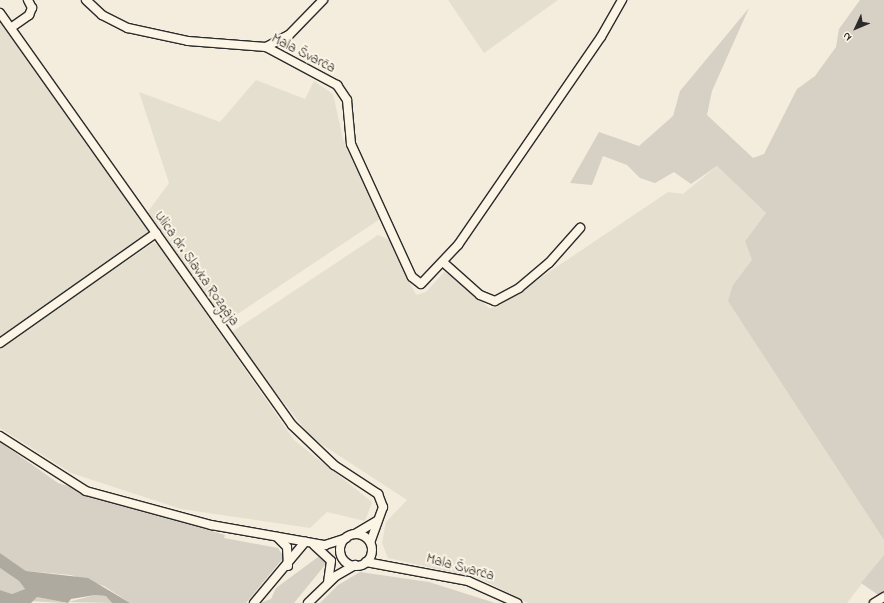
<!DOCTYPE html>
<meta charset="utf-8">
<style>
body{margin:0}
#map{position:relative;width:884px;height:603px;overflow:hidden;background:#f4edde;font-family:"Indie Flower",sans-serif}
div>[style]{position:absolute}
.built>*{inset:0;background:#e5dfd0}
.green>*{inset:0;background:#d6d1c4}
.water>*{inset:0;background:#afaaa0}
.roads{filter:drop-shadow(1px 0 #2b2b2b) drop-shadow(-1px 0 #2b2b2b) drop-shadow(0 1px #2b2b2b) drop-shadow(0 -1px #2b2b2b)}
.minor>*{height:8px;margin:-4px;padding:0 4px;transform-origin:4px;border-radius:4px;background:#fcf5e5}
.minor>.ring{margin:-4px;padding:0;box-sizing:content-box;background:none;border:8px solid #fcf5e5;border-radius:50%}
span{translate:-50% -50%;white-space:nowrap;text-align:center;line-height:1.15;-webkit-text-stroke:4px #fcf5e5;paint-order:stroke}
.street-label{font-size:14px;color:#2b2b2b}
.north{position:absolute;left:836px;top:8px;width:40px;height:40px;-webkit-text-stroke:3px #fcf5e5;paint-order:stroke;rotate:226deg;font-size:11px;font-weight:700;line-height:16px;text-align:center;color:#2b2b2b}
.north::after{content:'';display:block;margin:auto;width:14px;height:18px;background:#2b2b2b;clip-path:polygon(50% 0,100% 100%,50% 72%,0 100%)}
</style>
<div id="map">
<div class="built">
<div style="clip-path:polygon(448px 0,558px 0,484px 53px)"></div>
<div style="clip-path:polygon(0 19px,150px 232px,0 338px)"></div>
<div style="clip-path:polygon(256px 80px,305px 99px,314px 81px,333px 94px,343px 139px,380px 219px,224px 323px,147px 213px,169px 183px,139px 92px,220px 122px)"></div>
<div style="clip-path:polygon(717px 166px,766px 213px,745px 241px,753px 260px,733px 285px,835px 464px,884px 540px,884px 555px,847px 603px,528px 603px,481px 579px,388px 558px,382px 543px,386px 522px,407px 500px,312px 438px,229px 334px,378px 235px,390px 240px,416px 295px,426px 292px,444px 272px,459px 280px,489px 308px,497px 307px,668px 192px,683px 194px)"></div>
<div style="clip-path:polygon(153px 243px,158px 244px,294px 440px,372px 502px,365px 521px,327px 512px,310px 528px,181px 509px,71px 473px,0 428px,0 347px)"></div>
</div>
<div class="green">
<div style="clip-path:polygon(860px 0,884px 0,884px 540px,728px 301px,733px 285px,752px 260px,745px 241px,766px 213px,717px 166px,691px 184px,674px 172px,655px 183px,640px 178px,627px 165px,603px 156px,592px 185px,570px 183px,599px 132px,639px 146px,673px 116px,680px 91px,749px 8px,712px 91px,707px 115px,753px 158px,764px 154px,797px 89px,815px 76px,836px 47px,839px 29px)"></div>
<div style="clip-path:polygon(0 442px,58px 483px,225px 535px,224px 538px,278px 548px,284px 557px,246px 603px,130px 603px,104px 586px,71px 575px,26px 571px,0 553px)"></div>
<div style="clip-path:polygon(884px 555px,884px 599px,861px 583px)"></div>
<div style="clip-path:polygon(318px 557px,325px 560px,325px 565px,294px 603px,260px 603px,271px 599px,276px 588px)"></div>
<div style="clip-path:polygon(0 568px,19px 581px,25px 589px,12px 594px,0 590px)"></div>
<div style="clip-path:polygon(360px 572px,429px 582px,495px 603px,320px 603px,338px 585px)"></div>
<div style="clip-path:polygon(95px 595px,107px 596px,112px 603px,68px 602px)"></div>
<div style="clip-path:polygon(37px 597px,63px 602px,64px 603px,30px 601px)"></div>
</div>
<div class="water">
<div style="clip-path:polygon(0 553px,26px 571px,88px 578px,130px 603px,112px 603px,106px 596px,95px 595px,71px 599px,68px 603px,37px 597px,31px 603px,0 603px,0 590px,12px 594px,25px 589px,19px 581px,0 568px)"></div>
</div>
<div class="roads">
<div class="minor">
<div style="left:86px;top:0;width:22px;rotate:43deg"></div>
<div style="left:102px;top:15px;width:29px;rotate:27deg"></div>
<div style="left:128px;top:28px;width:61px;rotate:12.2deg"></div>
<div style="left:188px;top:41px;width:78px;rotate:4.4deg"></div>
<div style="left:266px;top:47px;width:81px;rotate:28.2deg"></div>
<div style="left:337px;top:85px;width:18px;rotate:56deg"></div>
<div style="left:347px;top:100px;width:44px;rotate:84.8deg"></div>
<div style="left:351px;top:144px;width:146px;rotate:65.4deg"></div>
<div style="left:412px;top:277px;width:11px;rotate:38deg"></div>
<div style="left:421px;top:284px;width:54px;rotate:-46.5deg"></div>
<div style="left:458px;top:245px;width:252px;rotate:-55.5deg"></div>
<div style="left:601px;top:37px;width:43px;rotate:-60.4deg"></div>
<div style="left:0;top:13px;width:505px;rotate:54.67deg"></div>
<div style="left:292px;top:425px;width:58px;rotate:43.6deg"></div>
<div style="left:334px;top:465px;width:53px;rotate:33.4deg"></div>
<div style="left:378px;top:494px;width:14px;rotate:69deg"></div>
<div style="left:383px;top:507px;width:37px;rotate:110deg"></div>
<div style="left:12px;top:27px;width:21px;rotate:-35deg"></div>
<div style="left:29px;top:15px;width:8px;rotate:-67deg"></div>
<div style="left:32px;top:8px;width:9px;rotate:-117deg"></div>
<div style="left:266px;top:47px;width:26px;rotate:-28deg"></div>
<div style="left:289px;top:35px;width:49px;rotate:-45.8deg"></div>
<div style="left:444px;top:263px;width:48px;rotate:41.6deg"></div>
<div style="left:480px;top:295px;width:16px;rotate:22deg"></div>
<div style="left:495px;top:301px;width:27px;rotate:-28deg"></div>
<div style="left:519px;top:288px;width:39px;rotate:-40deg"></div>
<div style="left:549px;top:263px;width:47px;rotate:-48.5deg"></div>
<div style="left:0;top:343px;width:191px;rotate:-35.2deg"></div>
<div style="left:0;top:436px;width:102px;rotate:32.6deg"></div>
<div style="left:86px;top:491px;width:130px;rotate:15.2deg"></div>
<div style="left:211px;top:525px;width:116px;rotate:10deg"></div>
<div style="left:325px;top:545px;width:22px;rotate:-18deg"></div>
<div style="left:355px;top:534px;width:26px;rotate:-31deg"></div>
<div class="ring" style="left:340px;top:534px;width:24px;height:24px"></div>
<div style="left:277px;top:537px;width:14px;rotate:45deg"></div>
<div style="left:287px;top:547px;width:19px;rotate:87deg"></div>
<div style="left:314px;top:545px;width:23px;rotate:43deg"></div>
<div style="left:331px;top:561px;width:22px;rotate:98deg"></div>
<div style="left:366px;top:562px;width:104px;rotate:10.6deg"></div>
<div style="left:468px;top:581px;width:54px;rotate:24.2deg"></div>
<div style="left:254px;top:603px;width:80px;rotate:-50.1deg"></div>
<div style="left:308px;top:603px;width:39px;rotate:-44deg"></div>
<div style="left:336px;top:576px;width:22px;rotate:-30deg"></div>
<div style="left:874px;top:603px;width:12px;rotate:-31deg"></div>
</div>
</div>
<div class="street-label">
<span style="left:303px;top:54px;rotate:27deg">Mala Švarča</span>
<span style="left:196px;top:269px;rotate:55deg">Ulica dr. Slavka Rozgaja</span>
<span style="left:460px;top:568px;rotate:15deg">Mala Švarča</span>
</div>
<div class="north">N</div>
</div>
